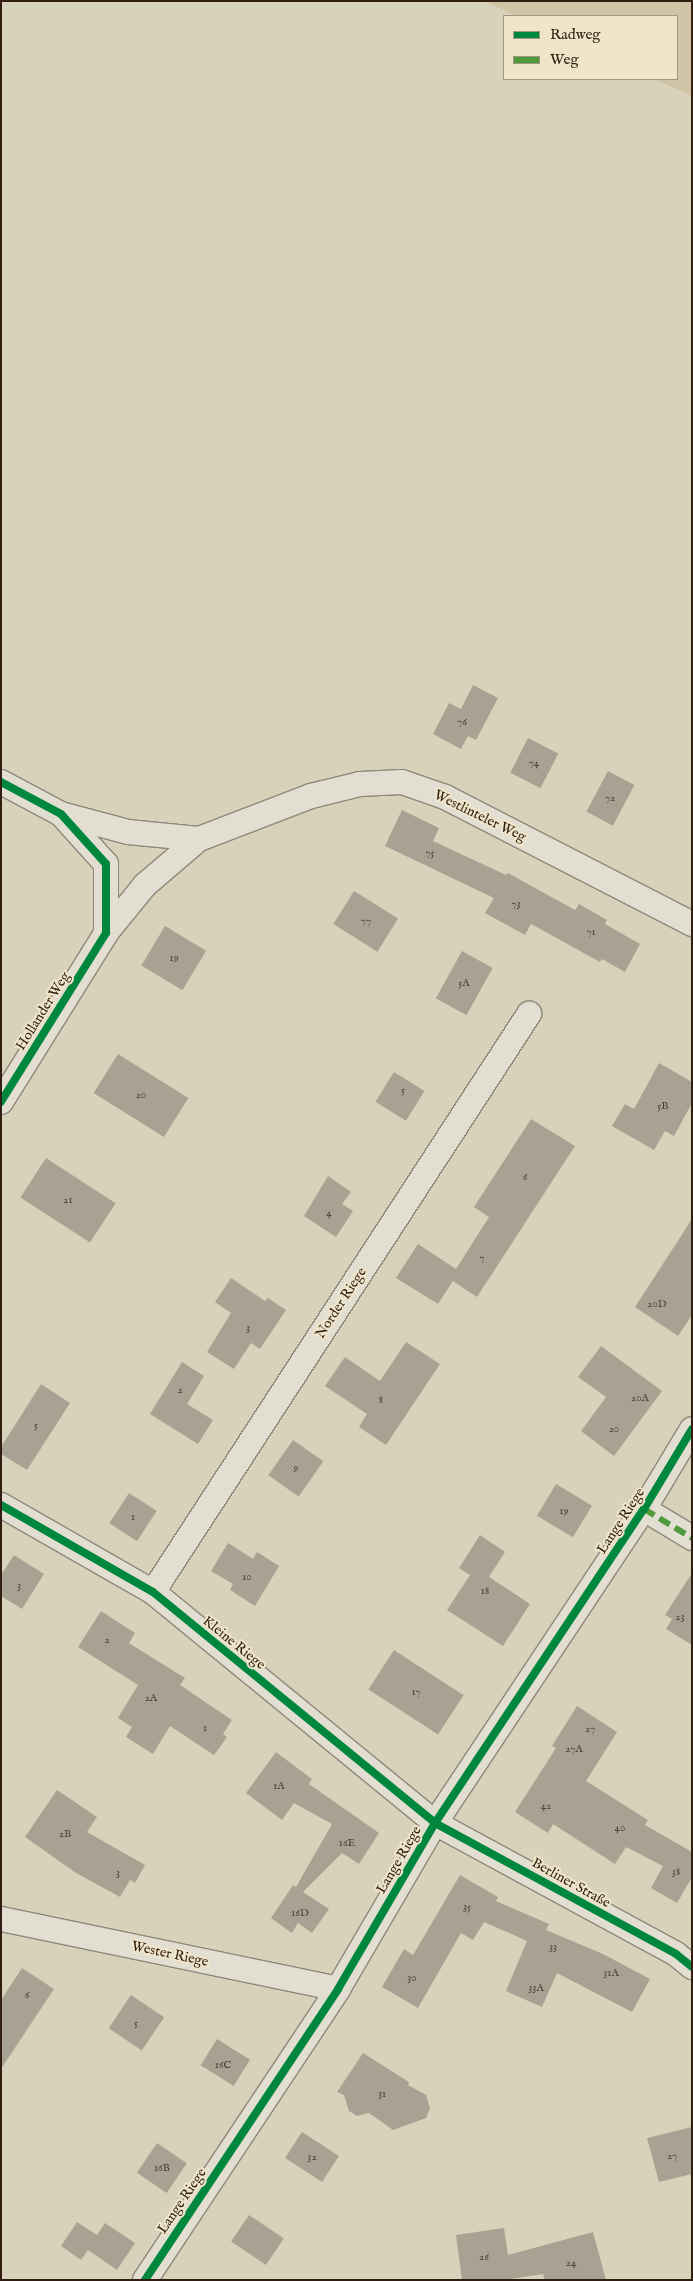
<!DOCTYPE html>
<meta charset="utf-8">
<style>
body{margin:0}
#map{position:relative;width:693px;height:2281px;overflow:hidden;background:#d9d2ba;font-family:"IM FELL English",serif}
div>[style]{position:absolute}
.green>*{inset:0;background:#cfc4a5}
.building>*{inset:0;background:#a9a292;transform-origin:0 0}
.roads{filter:drop-shadow(1px 0 #8f887a) drop-shadow(-1px 0 #8f887a) drop-shadow(0 1px #8f887a) drop-shadow(0 -1px #8f887a)}
.street>*{height:24px;margin:-12px;padding:0 12px;transform-origin:12px;border-radius:12px;background:#e2ded2}
.quiet>*{height:6px;margin-top:-3px;transform-origin:0;background:repeating-linear-gradient(90deg,#509a3c 0 12px,transparent 0 18px)}
.cycleway>*{height:8px;margin:-4px;padding:0 4px;transform-origin:4px;border-radius:4px;background:#00873e}
span{translate:-50% -50%;white-space:nowrap;text-align:center;line-height:1.15;-webkit-text-stroke:4px #efe6ca;paint-order:stroke}
.number-label{font-size:11px;color:#4f3e32}
.number-label span{-webkit-text-stroke-width:0}
.street-label{font-size:14px;color:#311d12}
.frame{position:absolute;inset:0;border:2px solid #311d12;pointer-events:none}
.legend{position:absolute;left:503px;top:15px;width:175px;height:65px;box-sizing:border-box;background:#efe6ca;border:1px solid #a39680;margin:0;padding:6px 9px;list-style:none;font-size:15px;color:#311d12}
.legend li{display:flex;align-items:center;gap:10px;height:25px}
.legend b{width:25px;border:1px solid #a39680}
</style>
<div id="map">
<div class="green">
<div style="clip-path:polygon(484px 1px,692px 1px,692px 96px,654px 79px,677px 79px,677px 16px,517px 16px)"></div>
</div>
<div class="building">
<div style="clip-path:polygon(473px 685px,498px 698px,476px 740px,468px 736px,461px 749px,433px 734px,449px 703px,461px 709px)"></div>
<div style="left:528px;top:738px;width:34px;height:39px;rotate:27deg"></div>
<div style="left:608px;top:771px;width:30px;height:46px;rotate:28deg"></div>
<div style="clip-path:polygon(402px 810px,439px 828px,433px 841px,506px 875px,508px 873px,575px 910px,579px 904px,607px 920px,605px 924px,640px 944px,625px 972px,602px 959px,600px 962px,531px 924px,525px 935px,485px 913px,494px 898px,385px 846px)"></div>
<div style="left:354px;top:891px;width:52px;height:39px;rotate:32deg"></div>
<div style="left:165px;top:926px;width:48px;height:46px;rotate:31deg"></div>
<div style="left:462px;top:951px;width:35px;height:54px;rotate:29deg"></div>
<div style="left:118px;top:1054px;width:83px;height:46px;rotate:32deg"></div>
<div style="clip-path:polygon(659px 1063px,692px 1082px,692px 1103px,674px 1136px,665px 1131px,654px 1150px,612px 1126px,625px 1104px,634px 1109px)"></div>
<div style="left:394px;top:1072px;width:36px;height:35px;rotate:32deg"></div>
<div style="clip-path:polygon(531px 1119px,575px 1146px,477px 1297px,453px 1281px,438px 1304px,396px 1278px,418px 1244px,456px 1269px,489px 1217px,474px 1207px)"></div>
<div style="left:46px;top:1158px;width:83px;height:47px;rotate:33deg"></div>
<div style="clip-path:polygon(328px 1176px,351px 1192px,342px 1204px,353px 1211px,336px 1237px,304px 1216px)"></div>
<div style="clip-path:polygon(692px 1219px,692px 1315px,678px 1336px,635px 1307px)"></div>
<div style="clip-path:polygon(231px 1278px,265px 1301px,268px 1298px,286px 1310px,260px 1349px,251px 1343px,234px 1369px,207px 1352px,231px 1313px,215px 1302px)"></div>
<div style="clip-path:polygon(406px 1342px,440px 1364px,386px 1445px,359px 1427px,367px 1414px,325px 1386px,345px 1357px,380px 1381px)"></div>
<div style="clip-path:polygon(601px 1346px,662px 1391px,614px 1456px,581px 1431px,606px 1397px,578px 1377px)"></div>
<div style="clip-path:polygon(182px 1362px,204px 1376px,187px 1404px,213px 1420px,198px 1444px,150px 1414px)"></div>
<div style="clip-path:polygon(41px 1384px,70px 1403px,27px 1470px,1px 1454px,1px 1447px)"></div>
<div style="left:293px;top:1440px;width:37px;height:43px;rotate:35deg"></div>
<div style="left:556px;top:1484px;width:42px;height:37px;rotate:31deg"></div>
<div style="left:129px;top:1493px;width:33px;height:36px;rotate:33deg"></div>
<div style="clip-path:polygon(480px 1535px,505px 1552px,489px 1577px,530px 1604px,503px 1646px,447px 1610px,470px 1575px,459px 1568px)"></div>
<div style="clip-path:polygon(228px 1543px,253px 1559px,257px 1552px,279px 1566px,255px 1606px,230px 1590px,233px 1584px,211px 1571px)"></div>
<div style="clip-path:polygon(14px 1555px,44px 1574px,22px 1609px,1px 1596px,1px 1575px)"></div>
<div style="clip-path:polygon(692px 1573px,692px 1645px,666px 1629px,672px 1619px,665px 1615px)"></div>
<div style="clip-path:polygon(101px 1611px,135px 1633px,129px 1643px,185px 1678px,180px 1685px,232px 1720px,223px 1734px,227px 1737px,214px 1755px,170px 1726px,153px 1754px,126px 1737px,132px 1727px,118px 1718px,138px 1685px,78px 1647px)"></div>
<div style="left:394px;top:1650px;width:83px;height:47px;rotate:33deg"></div>
<div style="clip-path:polygon(577px 1706px,617px 1732px,586px 1781px,648px 1820px,645px 1825px,692px 1852px,692px 1877px,677px 1903px,651px 1888px,663px 1866px,626px 1847px,615px 1864px,553px 1824px,548px 1833px,515px 1812px,556px 1748px,552px 1746px)"></div>
<div style="clip-path:polygon(276px 1752px,312px 1779px,309px 1784px,379px 1833px,359px 1864px,342px 1853px,303px 1892px,329px 1909px,312px 1933px,298px 1923px,292px 1933px,271px 1918px,293px 1885px,296px 1887px,332px 1824px,294px 1803px,282px 1820px,246px 1793px)"></div>
<div style="clip-path:polygon(57px 1790px,97px 1817px,87px 1832px,145px 1865px,135px 1883px,130px 1880px,120px 1897px,76px 1873px,25px 1837px)"></div>
<div style="clip-path:polygon(460px 1875px,498px 1897px,496px 1901px,549px 1924px,546px 1930px,603px 1954px,650px 1979px,632px 2012px,557px 1973px,542px 2007px,506px 1991px,527px 1941px,484px 1922px,473px 1940px,461px 1933px,418px 2008px,382px 1987px,404px 1949px,413px 1955px)"></div>
<div style="clip-path:polygon(22px 1968px,54px 1989px,1px 2069px,1px 2000px)"></div>
<div style="left:131px;top:1995px;width:40px;height:40px;rotate:34deg"></div>
<div style="left:217px;top:2039px;width:39px;height:31px;rotate:32deg"></div>
<div style="clip-path:polygon(363px 2053px,409px 2082px,408px 2085px,426px 2095px,430px 2108px,426px 2118px,393px 2130px,369px 2113px,357px 2116px,349px 2111px,344px 2095px,337px 2092px)"></div>
<div style="clip-path:polygon(692px 2127px,692px 2174px,659px 2182px,647px 2138px)"></div>
<div style="left:302px;top:2132px;width:44px;height:31px;rotate:33deg"></div>
<div style="left:157px;top:2143px;width:36px;height:36px;rotate:34deg"></div>
<div style="left:249px;top:2215px;width:42px;height:32px;rotate:34deg"></div>
<div style="clip-path:polygon(77px 2222px,97px 2235px,105px 2223px,135px 2243px,117px 2270px,88px 2250px,81px 2260px,61px 2246px)"></div>
<div style="clip-path:polygon(504px 2228px,508px 2255px,593px 2232px,606px 2280px,545px 2280px,543px 2274px,504px 2280px,462px 2280px,456px 2235px)"></div>
</div>
<div class="roads">
<div class="street">
<div style="left:1px;top:782px;width:68px;rotate:28.1deg"></div>
<div style="left:61px;top:814px;width:69px;rotate:15deg"></div>
<div style="left:128px;top:832px;width:71px;rotate:5.6deg"></div>
<div style="left:61px;top:814px;width:67px;rotate:48deg"></div>
<div style="left:106px;top:864px;width:69px;rotate:90deg"></div>
<div style="left:1px;top:1102px;width:199px;rotate:-58.1deg"></div>
<div style="left:106px;top:933px;width:62px;rotate:-50.9deg"></div>
<div style="left:145px;top:885px;width:71px;rotate:-40.4deg"></div>
<div style="left:199px;top:839px;width:120px;rotate:-21deg"></div>
<div style="left:311px;top:796px;width:50px;rotate:-13.8deg"></div>
<div style="left:360px;top:784px;width:42px;rotate:-2.7deg"></div>
<div style="left:402px;top:782px;width:46px;rotate:19.2deg"></div>
<div style="left:445px;top:797px;width:278px;rotate:27.2deg"></div>
<div style="left:1px;top:1505px;width:175px;rotate:29.8deg"></div>
<div style="left:153px;top:1592px;width:365px;rotate:39.3deg"></div>
<div style="left:435px;top:1823px;width:274px;rotate:28.5deg"></div>
<div style="left:676px;top:1954px;width:21px;rotate:39deg"></div>
<div style="left:644px;top:1509px;width:56px;rotate:31.1deg"></div>
<div style="left:153px;top:1592px;width:690px;rotate:-56.96deg"></div>
<div style="left:1px;top:1919px;width:344px;rotate:11.7deg"></div>
<div style="left:145px;top:2280px;width:349px;rotate:-56.4deg"></div>
<div style="left:338px;top:1989px;width:192px;rotate:-59.7deg"></div>
<div style="left:435px;top:1823px;width:377px;rotate:-56.4deg"></div>
<div style="left:644px;top:1509px;width:93px;rotate:-59deg"></div>
</div>
</div>
<div class="quiet">
<div style="left:644px;top:1509px;width:56px;rotate:31.1deg"></div>
</div>
<div class="cycleway">
<div style="left:1px;top:782px;width:68px;rotate:28.1deg"></div>
<div style="left:61px;top:814px;width:67px;rotate:48deg"></div>
<div style="left:106px;top:864px;width:69px;rotate:90deg"></div>
<div style="left:106px;top:933px;width:199px;rotate:121.9deg"></div>
<div style="left:1px;top:1505px;width:175px;rotate:29.8deg"></div>
<div style="left:153px;top:1592px;width:365px;rotate:39.3deg"></div>
<div style="left:435px;top:1823px;width:274px;rotate:28.5deg"></div>
<div style="left:676px;top:1954px;width:21px;rotate:39deg"></div>
<div style="left:145px;top:2280px;width:349px;rotate:-56.4deg"></div>
<div style="left:338px;top:1989px;width:192px;rotate:-59.7deg"></div>
<div style="left:435px;top:1823px;width:377px;rotate:-56.4deg"></div>
<div style="left:644px;top:1509px;width:93px;rotate:-59deg"></div>
</div>
<div class="number-label">
<span style="left:462px;top:722px">76</span>
<span style="left:534px;top:763px">74</span>
<span style="left:610px;top:798px">72</span>
<span style="left:430px;top:853px">75</span>
<span style="left:516px;top:904px">73</span>
<span style="left:366px;top:921px">77</span>
<span style="left:591px;top:932px">71</span>
<span style="left:174px;top:958px">19</span>
<span style="left:464px;top:983px">5A</span>
<span style="left:403px;top:1090px">5</span>
<span style="left:141px;top:1095px">20</span>
<span style="left:663px;top:1106px">5B</span>
<span style="left:525px;top:1177px">6</span>
<span style="left:68px;top:1200px">21</span>
<span style="left:329px;top:1213px">4</span>
<span style="left:482px;top:1258px">7</span>
<span style="left:657px;top:1304px">20D</span>
<span style="left:248px;top:1328px">3</span>
<span style="left:180px;top:1390px">2</span>
<span style="left:640px;top:1398px">20A</span>
<span style="left:381px;top:1400px">8</span>
<span style="left:36px;top:1425px">5</span>
<span style="left:614px;top:1429px">20</span>
<span style="left:296px;top:1468px">9</span>
<span style="left:564px;top:1511px">19</span>
<span style="left:133px;top:1517px">1</span>
<span style="left:247px;top:1577px">10</span>
<span style="left:19px;top:1586px">3</span>
<span style="left:485px;top:1591px">18</span>
<span style="left:680px;top:1617px">23</span>
<span style="left:107px;top:1640px">2</span>
<span style="left:416px;top:1692px">17</span>
<span style="left:151px;top:1698px">2A</span>
<span style="left:205px;top:1728px">1</span>
<span style="left:590px;top:1729px">27</span>
<span style="left:574px;top:1749px">27A</span>
<span style="left:279px;top:1786px">1A</span>
<span style="left:546px;top:1806px">42</span>
<span style="left:620px;top:1828px">40</span>
<span style="left:65px;top:1834px">2B</span>
<span style="left:347px;top:1843px">16E</span>
<span style="left:676px;top:1872px">38</span>
<span style="left:118px;top:1873px">3</span>
<span style="left:467px;top:1907px">35</span>
<span style="left:300px;top:1913px">16D</span>
<span style="left:553px;top:1947px">33</span>
<span style="left:611px;top:1973px">31A</span>
<span style="left:412px;top:1978px">30</span>
<span style="left:536px;top:1988px">33A</span>
<span style="left:27px;top:1995px">6</span>
<span style="left:136px;top:2023px">5</span>
<span style="left:223px;top:2065px">16C</span>
<span style="left:382px;top:2094px">31</span>
<span style="left:672px;top:2156px">27</span>
<span style="left:312px;top:2157px">32</span>
<span style="left:162px;top:2168px">16B</span>
<span style="left:484px;top:2257px">26</span>
<span style="left:571px;top:2263px">24</span>
</div>
<div class="street-label">
<span style="left:480px;top:816px;rotate:26deg">Westlinteler Weg</span>
<span style="left:43px;top:1011px;rotate:-58deg">Hollander Weg</span>
<span style="left:341px;top:1303px;rotate:-57deg">Norder Riege</span>
<span style="left:621px;top:1521px;rotate:-57deg">Lange Riege</span>
<span style="left:234px;top:1643px;rotate:39deg">Kleine Riege</span>
<span style="left:399px;top:1860px;rotate:-60deg">Lange Riege</span>
<span style="left:571px;top:1883px;rotate:29deg">Berliner Straße</span>
<span style="left:170px;top:1954px;rotate:12deg">Wester Riege</span>
<span style="left:182px;top:2201px;rotate:-56deg">Lange Riege</span>
</div>
<div class="frame"></div>
<ul class="legend">
<li><b style="height:6px;background:#00873e"></b>Radweg</li>
<li><b style="height:6px;background:#509a3c"></b>Weg</li>
</ul>
</div>
